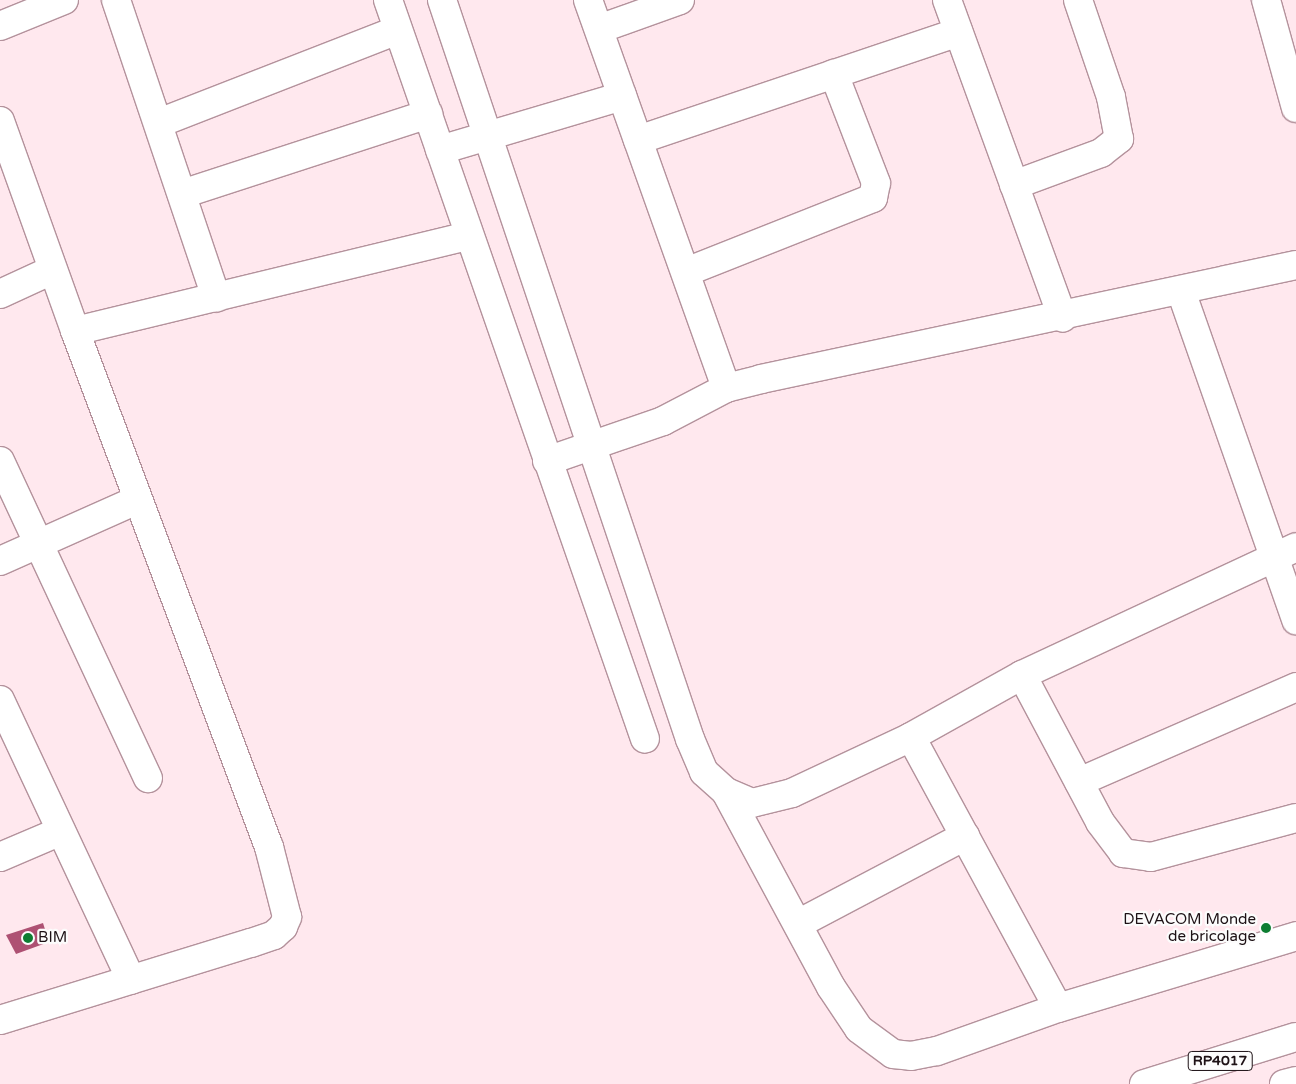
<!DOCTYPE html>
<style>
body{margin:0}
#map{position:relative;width:1296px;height:1084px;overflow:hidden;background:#ffe8ee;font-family:"Varela Round",sans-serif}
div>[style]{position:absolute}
.building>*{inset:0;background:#ae5173}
.roads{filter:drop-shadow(1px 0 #b4929c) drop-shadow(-1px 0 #b4929c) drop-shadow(0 1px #b4929c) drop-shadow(0 -1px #b4929c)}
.minor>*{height:28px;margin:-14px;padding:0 14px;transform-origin:14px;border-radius:14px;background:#fff}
.major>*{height:28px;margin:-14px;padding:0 14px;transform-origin:14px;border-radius:14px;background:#fff}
.dots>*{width:14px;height:14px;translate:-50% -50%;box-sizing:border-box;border:2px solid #fcfcfc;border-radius:50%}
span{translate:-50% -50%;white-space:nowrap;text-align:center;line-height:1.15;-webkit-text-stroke:4.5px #fcfcfc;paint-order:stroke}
.shield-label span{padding:1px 4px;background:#fcfcfc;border:1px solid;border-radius:4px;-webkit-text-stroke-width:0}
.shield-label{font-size:14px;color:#1d1115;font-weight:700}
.poi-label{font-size:15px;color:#1d1115}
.right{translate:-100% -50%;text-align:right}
.left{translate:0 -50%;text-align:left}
</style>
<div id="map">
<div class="building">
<div style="clip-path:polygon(43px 923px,49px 942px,16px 954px,6px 935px)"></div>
</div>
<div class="roads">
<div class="minor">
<div style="left:116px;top:0;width:314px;rotate:71.4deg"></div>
<div style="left:388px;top:0;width:782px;rotate:70.82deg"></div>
<div style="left:442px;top:0;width:780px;rotate:71.45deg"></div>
<div style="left:690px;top:739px;width:36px;rotate:67deg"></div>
<div style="left:704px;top:772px;width:30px;rotate:42deg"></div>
<div style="left:726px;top:792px;width:28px;rotate:23deg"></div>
<div style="left:752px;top:803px;width:41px;rotate:-14deg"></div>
<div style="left:792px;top:793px;width:132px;rotate:-25.2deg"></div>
<div style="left:911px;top:737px;width:127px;rotate:-29.2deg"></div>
<div style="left:1022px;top:675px;width:302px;rotate:-25deg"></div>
<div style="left:588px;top:0;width:412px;rotate:70.4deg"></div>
<div style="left:947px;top:0;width:338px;rotate:70deg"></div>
<div style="left:1266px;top:0;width:112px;rotate:74.5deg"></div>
<div style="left:0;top:26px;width:69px;rotate:-22.1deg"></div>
<div style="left:599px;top:29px;width:86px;rotate:-19.7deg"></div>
<div style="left:0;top:121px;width:223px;rotate:70.3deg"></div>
<div style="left:75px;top:331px;width:404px;rotate:-13.6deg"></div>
<div style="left:159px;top:123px;width:256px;rotate:-21.3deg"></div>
<div style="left:638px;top:140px;width:338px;rotate:-18.6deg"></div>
<div style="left:440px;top:150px;width:190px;rotate:-16.5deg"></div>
<div style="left:1014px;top:185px;width:93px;rotate:-20.2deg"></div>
<div style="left:1101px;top:153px;width:23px;rotate:-38deg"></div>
<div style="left:1119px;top:139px;width:43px;rotate:-100.8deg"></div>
<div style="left:1111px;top:97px;width:102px;rotate:-108.8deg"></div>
<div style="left:182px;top:194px;width:259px;rotate:-18deg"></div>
<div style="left:686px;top:272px;width:201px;rotate:-21.6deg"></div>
<div style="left:873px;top:198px;width:15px;rotate:-79deg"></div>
<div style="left:876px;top:183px;width:117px;rotate:-111.1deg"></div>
<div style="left:1181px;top:291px;width:349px;rotate:70.7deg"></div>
<div style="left:0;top:294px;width:55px;rotate:-24.7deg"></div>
<div style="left:0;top:461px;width:350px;rotate:65deg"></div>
<div style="left:547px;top:461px;width:123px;rotate:-19deg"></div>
<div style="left:663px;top:421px;width:71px;rotate:-27.6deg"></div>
<div style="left:726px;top:388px;width:36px;rotate:-14deg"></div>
<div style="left:761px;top:379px;width:547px;rotate:-12.03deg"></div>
<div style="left:0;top:561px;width:148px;rotate:-24deg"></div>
<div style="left:1022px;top:675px;width:166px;rotate:62deg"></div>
<div style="left:1100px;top:822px;width:39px;rotate:53deg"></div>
<div style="left:1123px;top:853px;width:28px;rotate:8deg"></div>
<div style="left:1151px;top:857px;width:150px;rotate:-15.1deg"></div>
<div style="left:0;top:700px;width:309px;rotate:64.9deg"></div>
<div style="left:911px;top:737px;width:308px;rotate:61.5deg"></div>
<div style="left:1079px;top:782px;width:237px;rotate:-23.6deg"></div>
<div style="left:726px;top:792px;width:221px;rotate:61.7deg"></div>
<div style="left:831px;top:987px;width:50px;rotate:56.3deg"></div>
<div style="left:859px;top:1029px;width:42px;rotate:36.3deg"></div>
<div style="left:893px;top:1054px;width:18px;rotate:6deg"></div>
<div style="left:911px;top:1056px;width:26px;rotate:-11deg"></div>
<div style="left:937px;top:1051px;width:128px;rotate:-19.6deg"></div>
<div style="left:1058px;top:1008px;width:249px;rotate:-16.8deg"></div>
<div style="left:0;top:857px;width:66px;rotate:-23.1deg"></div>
<div style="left:798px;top:924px;width:189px;rotate:-27.8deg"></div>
<div style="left:0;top:1020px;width:263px;rotate:-17.1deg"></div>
<div style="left:251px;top:943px;width:24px;rotate:-19deg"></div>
<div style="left:274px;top:935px;width:12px;rotate:-42deg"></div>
<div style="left:283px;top:927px;width:11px;rotate:-68deg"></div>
<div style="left:287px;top:917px;width:72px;rotate:-104.4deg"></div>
<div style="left:269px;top:847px;width:551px;rotate:-110.6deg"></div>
</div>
<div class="major">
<div style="left:1144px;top:1084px;width:159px;rotate:-17.2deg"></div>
<div style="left:1284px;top:1084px;width:12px;rotate:-14deg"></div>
</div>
</div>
<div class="dots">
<div style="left:1266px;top:928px;background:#0d7d32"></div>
<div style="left:28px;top:938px;background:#0d7d32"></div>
</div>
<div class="shield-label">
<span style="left:1220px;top:1061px">RP4017</span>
</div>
<div class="poi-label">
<span class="right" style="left:1256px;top:928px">DEVACOM Monde<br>de bricolage</span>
<span class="left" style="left:38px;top:938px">BIM</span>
</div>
</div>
